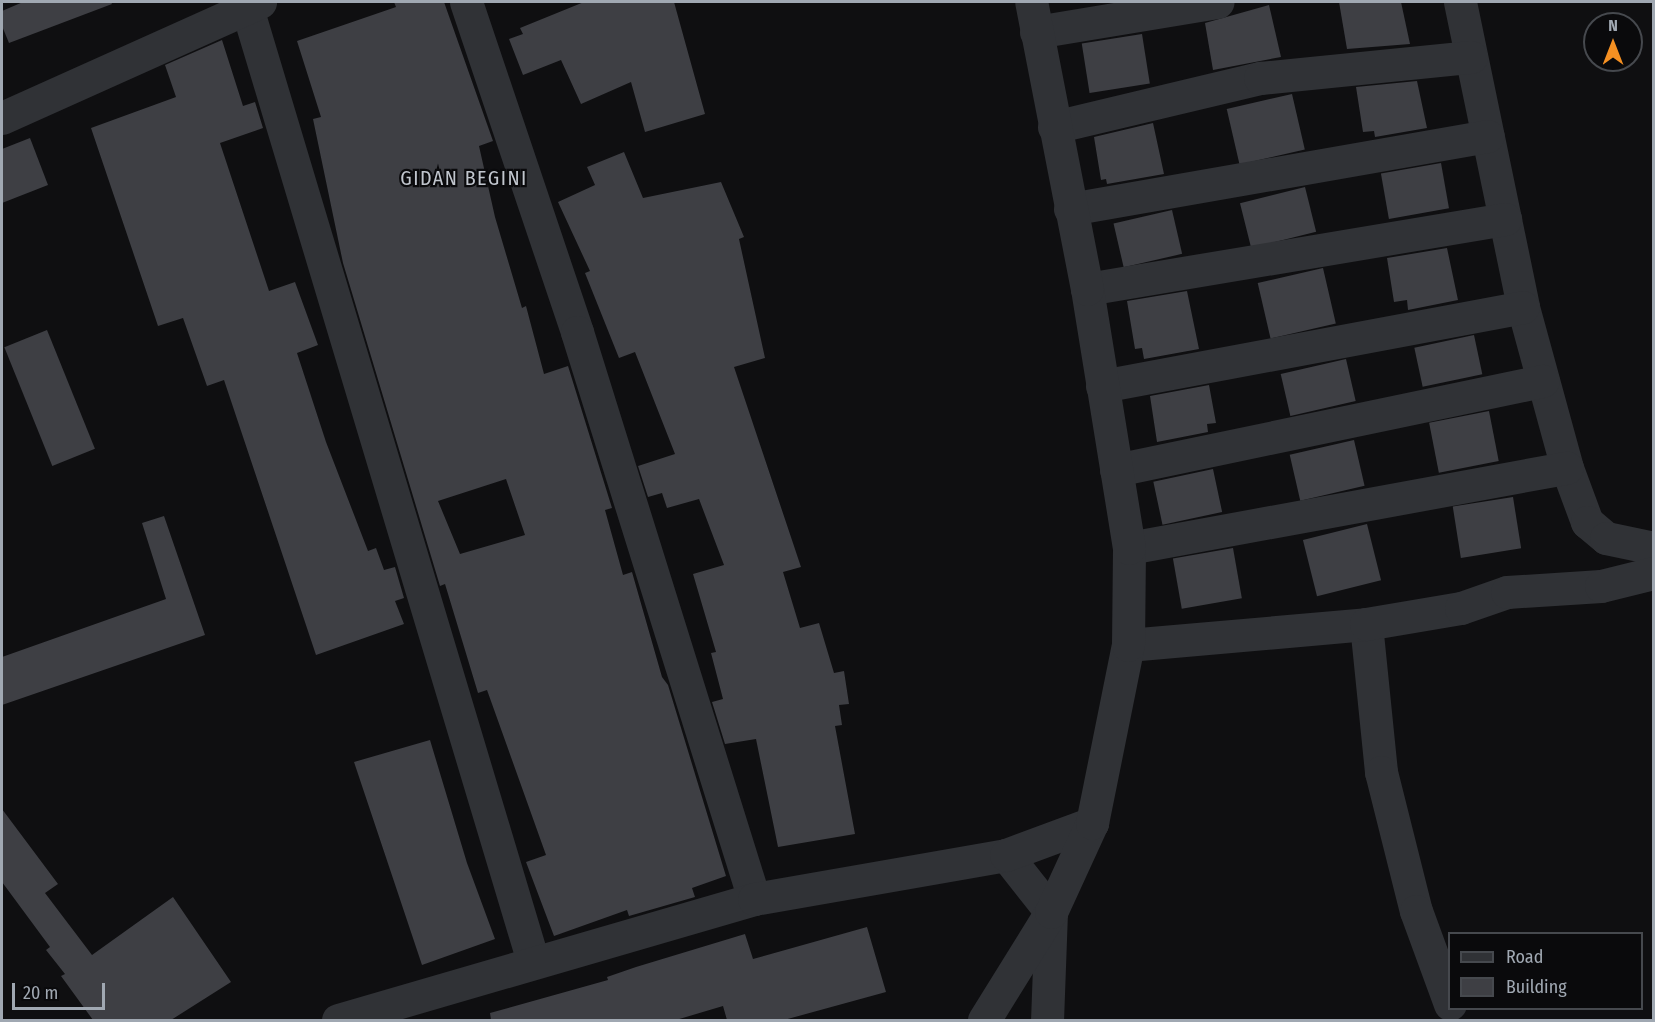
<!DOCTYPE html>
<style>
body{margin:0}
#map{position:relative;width:1655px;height:1022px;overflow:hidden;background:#0f0f11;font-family:"Fira Sans Condensed",sans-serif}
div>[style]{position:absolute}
.building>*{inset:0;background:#3e3f44;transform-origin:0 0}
.minor>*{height:33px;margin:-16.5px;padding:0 16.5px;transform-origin:16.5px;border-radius:16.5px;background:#303236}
span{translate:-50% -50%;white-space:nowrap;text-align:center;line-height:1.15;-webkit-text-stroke:4.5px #0a0a0c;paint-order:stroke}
.quarter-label{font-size:20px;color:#c1c6ce;letter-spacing:1.5px}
.frame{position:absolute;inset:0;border:3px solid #a0a8b2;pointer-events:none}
.legend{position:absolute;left:1448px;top:932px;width:195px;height:78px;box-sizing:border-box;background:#0a0a0c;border:2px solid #46494e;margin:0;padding:8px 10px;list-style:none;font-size:18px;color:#a0a8b2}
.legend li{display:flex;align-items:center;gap:12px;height:30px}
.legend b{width:30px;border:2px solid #46494e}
.north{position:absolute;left:1583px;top:12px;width:60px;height:60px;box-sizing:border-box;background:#0a0a0c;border:2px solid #46494e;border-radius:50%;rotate:0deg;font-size:16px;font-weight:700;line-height:24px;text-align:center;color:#a0a8b2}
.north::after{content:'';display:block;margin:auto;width:21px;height:27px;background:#f59022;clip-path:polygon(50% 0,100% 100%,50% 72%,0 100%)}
.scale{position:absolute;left:12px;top:983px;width:93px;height:27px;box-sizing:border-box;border:3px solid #a0a8b2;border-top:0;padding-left:8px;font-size:18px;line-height:21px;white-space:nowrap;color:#a0a8b2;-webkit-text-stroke:4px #0a0a0c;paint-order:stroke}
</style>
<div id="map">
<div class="building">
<div style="clip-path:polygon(23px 2px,111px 2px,112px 4px,9px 43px,2px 26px,2px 11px)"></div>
<div style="clip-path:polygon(evenodd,394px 2px,444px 2px,493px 141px,479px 146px,495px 217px,522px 308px,526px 306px,544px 374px,568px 366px,612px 508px,605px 510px,623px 575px,632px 572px,662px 677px,668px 685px,726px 876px,692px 888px,695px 897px,629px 916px,627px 910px,554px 936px,526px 862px,546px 855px,487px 690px,478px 693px,445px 584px,440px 586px,343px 263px,313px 119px,321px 117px,297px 41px,396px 7px,394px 2px,506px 479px,525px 535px,460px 554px,438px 501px,506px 479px)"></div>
<div style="clip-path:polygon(584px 2px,674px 2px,705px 114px,645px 132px,631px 82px,581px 104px,561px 60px,523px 75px,509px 39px,523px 34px,520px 28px)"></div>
<div style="clip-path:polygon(1339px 2px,1401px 2px,1410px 44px,1347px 49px)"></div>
<div style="clip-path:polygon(1269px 5px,1281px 57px,1213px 70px,1205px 23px)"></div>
<div style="left:1142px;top:34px;width:50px;height:61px;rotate:81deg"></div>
<div style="clip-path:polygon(222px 40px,243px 106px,255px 102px,263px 128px,220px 143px,269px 291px,295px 282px,318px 345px,297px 353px,326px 442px,368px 551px,376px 548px,384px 570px,395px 567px,404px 598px,395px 601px,404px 624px,316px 655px,224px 380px,207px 386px,183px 318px,158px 326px,91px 128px,176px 97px,165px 65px)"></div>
<div style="clip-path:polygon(1417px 81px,1427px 128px,1375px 137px,1374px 131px,1363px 132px,1356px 87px)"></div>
<div style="left:1292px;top:94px;width:57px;height:67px;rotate:77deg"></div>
<div style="clip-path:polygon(1153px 123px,1164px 174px,1107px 184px,1106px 179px,1101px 180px,1094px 137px)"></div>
<div style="clip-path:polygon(30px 138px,48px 185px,2px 203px,2px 149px)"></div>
<div style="clip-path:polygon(624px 152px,643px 198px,721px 182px,744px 237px,739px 239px,765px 358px,734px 367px,801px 567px,783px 572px,800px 628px,819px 623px,834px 673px,844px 671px,849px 704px,839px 705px,842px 725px,835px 726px,855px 834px,778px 847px,756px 739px,725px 744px,712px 702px,723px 699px,711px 653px,716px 652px,693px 574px,724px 565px,699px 499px,667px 508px,662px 493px,648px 497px,638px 466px,675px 454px,635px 352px,619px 358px,585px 273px,590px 271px,558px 202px,595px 185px,587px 167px)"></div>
<div style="left:1441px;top:163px;width:46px;height:61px;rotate:80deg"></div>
<div style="left:1305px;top:187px;width:46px;height:67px;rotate:76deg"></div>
<div style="left:1172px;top:210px;width:45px;height:60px;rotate:77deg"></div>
<div style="clip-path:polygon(1447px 248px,1458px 300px,1408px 310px,1407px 300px,1394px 302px,1387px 258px)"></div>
<div style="left:1323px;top:268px;width:57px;height:67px;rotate:77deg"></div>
<div style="clip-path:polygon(1187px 291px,1199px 349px,1144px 359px,1142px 348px,1135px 349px,1127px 301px)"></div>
<div style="left:47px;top:330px;width:128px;height:46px;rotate:68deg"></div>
<div style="left:1474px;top:335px;width:40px;height:61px;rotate:78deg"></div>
<div style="left:1346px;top:359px;width:43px;height:67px;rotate:77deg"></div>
<div style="clip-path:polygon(1209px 385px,1216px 423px,1207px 424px,1208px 432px,1157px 442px,1150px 396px)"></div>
<div style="left:1489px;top:411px;width:51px;height:61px;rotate:79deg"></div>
<div style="left:1354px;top:440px;width:47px;height:66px;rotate:77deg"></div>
<div style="left:1213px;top:469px;width:44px;height:61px;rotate:78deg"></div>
<div style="left:1513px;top:497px;width:52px;height:61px;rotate:81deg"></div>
<div style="clip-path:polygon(164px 516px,205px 635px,2px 705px,2px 657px,166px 599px,142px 523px)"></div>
<div style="left:1367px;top:524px;width:58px;height:66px;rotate:76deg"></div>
<div style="left:1233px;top:548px;width:51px;height:61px;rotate:80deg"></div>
<div style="clip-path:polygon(430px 740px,467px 863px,495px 939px,422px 965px,354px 762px)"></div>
<div style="clip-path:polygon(2px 809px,58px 884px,45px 893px,92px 955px,173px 897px,231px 982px,171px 1020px,93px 1020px,61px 976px,65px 974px,46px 950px,50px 947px,2px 882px)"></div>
<div style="clip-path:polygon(867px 927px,886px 992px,784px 1020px,727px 1020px,723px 1006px,676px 1020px,491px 1020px,490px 1013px,608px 980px,607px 977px,636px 967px,745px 934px,753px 959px)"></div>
</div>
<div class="minor">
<div style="left:466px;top:2px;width:348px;rotate:71.4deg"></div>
<div style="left:577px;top:332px;width:594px;rotate:72.66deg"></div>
<div style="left:1460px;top:2px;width:311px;rotate:78.3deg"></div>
<div style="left:1523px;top:307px;width:167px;rotate:74.7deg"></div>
<div style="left:1567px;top:468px;width:58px;rotate:69.7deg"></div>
<div style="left:1587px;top:522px;width:25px;rotate:40deg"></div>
<div style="left:1606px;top:538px;width:49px;rotate:11.8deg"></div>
<div style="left:247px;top:8px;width:995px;rotate:73.3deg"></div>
<div style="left:1036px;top:32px;width:184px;rotate:-9.4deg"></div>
<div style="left:2px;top:118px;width:283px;rotate:-24.2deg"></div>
<div style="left:1054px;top:127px;width:212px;rotate:-13.4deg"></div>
<div style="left:1260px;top:78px;width:212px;rotate:-5.7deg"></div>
<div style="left:1070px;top:209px;width:424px;rotate:-9.9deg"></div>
<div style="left:1087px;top:289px;width:424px;rotate:-9.5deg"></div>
<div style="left:1102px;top:386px;width:428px;rotate:-10.6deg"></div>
<div style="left:1116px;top:470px;width:436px;rotate:-11.8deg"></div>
<div style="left:1129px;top:548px;width:445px;rotate:-10.4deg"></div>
<div style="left:1366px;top:624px;width:149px;rotate:84.2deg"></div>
<div style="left:1381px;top:772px;width:143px;rotate:75.9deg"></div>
<div style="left:1416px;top:911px;width:99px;rotate:69.9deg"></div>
<div style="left:1128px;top:645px;width:239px;rotate:-5deg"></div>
<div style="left:1366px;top:624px;width:96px;rotate:-9.6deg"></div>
<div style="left:1461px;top:608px;width:49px;rotate:-19.2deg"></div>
<div style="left:1507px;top:592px;width:94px;rotate:-3.7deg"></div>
<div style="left:1601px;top:586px;width:55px;rotate:-13.8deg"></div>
<div style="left:1006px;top:855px;width:73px;rotate:51.7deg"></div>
<div style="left:1051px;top:912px;width:108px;rotate:92.1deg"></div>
<div style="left:338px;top:1020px;width:433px;rotate:-16.2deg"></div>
<div style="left:754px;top:899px;width:256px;rotate:-9.9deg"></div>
<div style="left:1006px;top:855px;width:92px;rotate:-20.4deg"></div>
<div style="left:984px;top:1020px;width:127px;rotate:-58.2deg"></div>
<div style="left:1051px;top:912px;width:98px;rotate:-65.3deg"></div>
<div style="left:1092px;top:823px;width:182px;rotate:-78.6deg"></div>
<div style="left:1128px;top:645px;width:97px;rotate:-89.4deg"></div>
<div style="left:1129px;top:548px;width:262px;rotate:-99.2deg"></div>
<div style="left:1087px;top:289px;width:292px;rotate:-101deg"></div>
</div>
<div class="quarter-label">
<span style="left:464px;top:178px">GIDAN BEGINI</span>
</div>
<div class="frame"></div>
<ul class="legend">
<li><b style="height:8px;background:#303236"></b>Road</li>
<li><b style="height:16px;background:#3e3f44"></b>Building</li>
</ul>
<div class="north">N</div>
<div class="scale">20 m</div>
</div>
